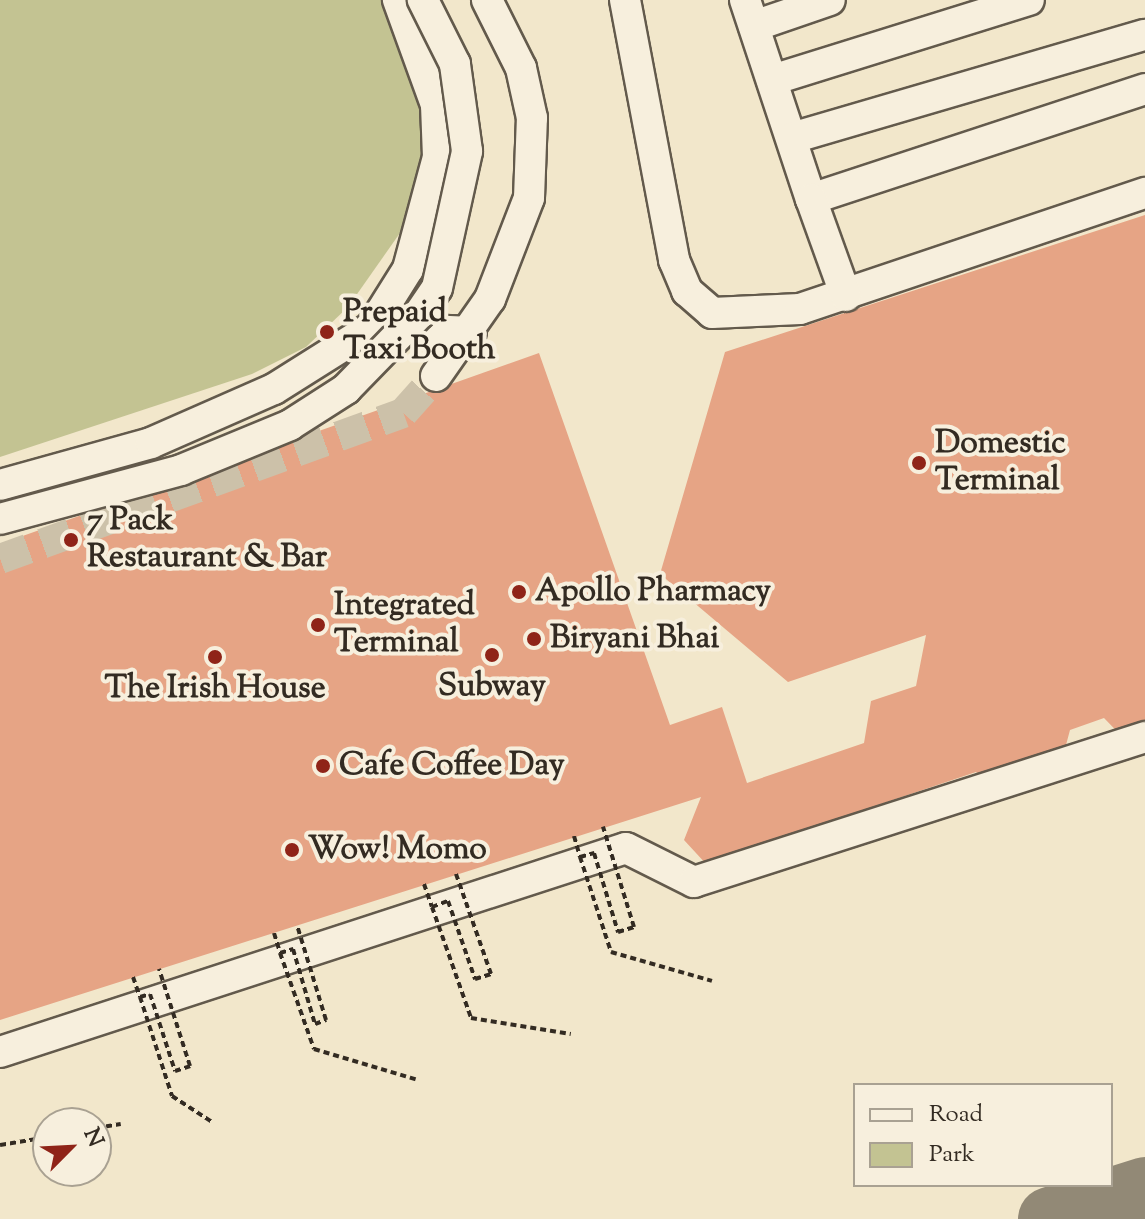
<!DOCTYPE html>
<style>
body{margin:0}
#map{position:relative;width:1145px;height:1219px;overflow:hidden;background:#f2e7cb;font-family:"Sorts Mill Goudy",serif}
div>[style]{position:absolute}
.green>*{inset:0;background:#c3c392}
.taxiway>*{height:64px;margin:-32px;padding:0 32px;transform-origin:32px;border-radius:32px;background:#928976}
.building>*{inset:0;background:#e6a485}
.minor-tunnel>*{height:30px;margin-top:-15px;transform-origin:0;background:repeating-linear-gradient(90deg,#ccc1a9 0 30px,transparent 0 45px)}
.path>*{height:4px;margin-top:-2px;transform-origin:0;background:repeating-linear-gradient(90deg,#332b22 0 6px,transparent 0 10px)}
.roads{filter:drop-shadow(2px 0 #635a4c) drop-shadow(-2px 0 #635a4c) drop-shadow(0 2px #635a4c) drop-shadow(0 -2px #635a4c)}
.minor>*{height:30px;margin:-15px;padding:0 15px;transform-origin:15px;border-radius:15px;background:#f7efdd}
.path-bridge>*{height:4px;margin-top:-2px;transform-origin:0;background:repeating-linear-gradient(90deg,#332b22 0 6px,transparent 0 10px)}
.bridges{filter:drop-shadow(2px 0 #635a4c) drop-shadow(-2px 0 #635a4c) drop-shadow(0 2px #635a4c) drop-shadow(0 -2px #635a4c)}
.minor-bridge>*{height:30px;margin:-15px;padding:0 15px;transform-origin:15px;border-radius:15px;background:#f7efdd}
.dots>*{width:22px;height:22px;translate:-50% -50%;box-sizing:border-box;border:4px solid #f7efdd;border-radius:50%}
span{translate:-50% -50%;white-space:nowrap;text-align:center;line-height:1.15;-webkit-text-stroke:8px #f7efdd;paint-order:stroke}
.poi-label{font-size:32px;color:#332b22;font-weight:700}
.left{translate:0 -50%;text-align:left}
.legend{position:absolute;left:853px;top:1083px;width:260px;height:104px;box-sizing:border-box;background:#f7efdd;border:2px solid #a9a192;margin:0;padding:10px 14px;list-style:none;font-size:24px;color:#332b22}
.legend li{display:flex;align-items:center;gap:16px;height:40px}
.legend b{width:40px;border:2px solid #a9a192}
.north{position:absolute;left:32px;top:1107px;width:80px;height:80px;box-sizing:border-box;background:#f7efdd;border:2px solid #a9a192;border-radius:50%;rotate:66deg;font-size:22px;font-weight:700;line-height:32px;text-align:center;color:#332b22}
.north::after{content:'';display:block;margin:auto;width:28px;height:36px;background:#8f2418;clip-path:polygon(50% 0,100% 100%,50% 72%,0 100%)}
</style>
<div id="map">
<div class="green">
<div style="clip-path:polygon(0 0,391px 0,425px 107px,421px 163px,407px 223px,348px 307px,306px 347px,252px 374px,0 457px)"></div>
</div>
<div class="taxiway">
<div style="left:1050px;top:1219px;width:100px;rotate:-17.5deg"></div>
</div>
<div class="building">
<div style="clip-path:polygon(1145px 215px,1145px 746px,1135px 750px,1104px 718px,1070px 730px,1058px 775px,1002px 796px,976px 772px,777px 839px,771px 864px,719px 878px,684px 840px,701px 797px,0 1020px,0 544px,539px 353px,670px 725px,722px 707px,747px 783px,864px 743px,871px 701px,916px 686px,926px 635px,788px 682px,660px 574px,725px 352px)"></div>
</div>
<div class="minor-tunnel">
<div style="left:0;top:559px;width:429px;rotate:-19.9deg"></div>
<div style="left:403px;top:413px;width:50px;rotate:-48.3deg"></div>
</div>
<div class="path">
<div style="left:96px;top:1128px;width:25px;rotate:-9deg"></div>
<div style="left:0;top:1145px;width:49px;rotate:-9.5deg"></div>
</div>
<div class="roads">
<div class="minor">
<div style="left:625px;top:0;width:265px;rotate:79.3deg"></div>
<div style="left:674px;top:260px;width:34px;rotate:67deg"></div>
<div style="left:687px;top:291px;width:33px;rotate:41deg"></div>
<div style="left:712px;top:313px;width:88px;rotate:-2.6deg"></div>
<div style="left:800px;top:309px;width:364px;rotate:-18.6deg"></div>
<div style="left:745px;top:0;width:210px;rotate:71.7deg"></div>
<div style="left:811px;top:199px;width:352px;rotate:-18.2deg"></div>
<div style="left:754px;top:26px;width:80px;rotate:-18.9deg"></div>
<div style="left:772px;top:80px;width:269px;rotate:-17.3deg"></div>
<div style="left:792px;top:138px;width:368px;rotate:-16.3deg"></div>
<div style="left:811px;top:199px;width:103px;rotate:70.2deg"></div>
<div style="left:385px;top:328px;width:86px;rotate:2.7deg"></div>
<div style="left:436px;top:376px;width:94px;rotate:-55deg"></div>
<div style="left:490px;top:299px;width:108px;rotate:-68.9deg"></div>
<div style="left:529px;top:198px;width:80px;rotate:-87.9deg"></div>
<div style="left:532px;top:118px;width:51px;rotate:-102.4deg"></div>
<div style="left:521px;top:68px;width:76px;rotate:-116.6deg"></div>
<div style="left:0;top:485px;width:157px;rotate:-15.5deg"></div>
<div style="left:151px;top:443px;width:134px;rotate:-23.7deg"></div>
<div style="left:274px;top:389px;width:115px;rotate:-32.2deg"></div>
<div style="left:371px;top:328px;width:70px;rotate:-57.9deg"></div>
<div style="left:408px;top:269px;width:116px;rotate:-75deg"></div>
<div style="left:438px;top:157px;width:52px;rotate:-92.2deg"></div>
<div style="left:436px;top:105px;width:112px;rotate:-109.9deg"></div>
<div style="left:0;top:1052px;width:658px;rotate:-18.05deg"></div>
<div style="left:626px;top:848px;width:76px;rotate:26.6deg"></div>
<div style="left:694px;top:882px;width:474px;rotate:-17.8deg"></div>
</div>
</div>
<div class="path-bridge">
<div style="left:574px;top:836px;width:22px;rotate:74deg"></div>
<div style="left:580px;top:857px;width:15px;rotate:-16deg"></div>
<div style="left:594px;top:853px;width:83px;rotate:73.1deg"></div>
<div style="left:618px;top:932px;width:17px;rotate:-17deg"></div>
<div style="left:634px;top:927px;width:105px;rotate:-107.2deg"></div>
<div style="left:580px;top:857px;width:100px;rotate:71.9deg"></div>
<div style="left:611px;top:952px;width:105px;rotate:16deg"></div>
<div style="left:424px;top:884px;width:24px;rotate:71deg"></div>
<div style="left:432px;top:907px;width:17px;rotate:-21deg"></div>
<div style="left:448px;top:901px;width:83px;rotate:70.9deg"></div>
<div style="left:475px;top:979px;width:17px;rotate:-17deg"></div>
<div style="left:491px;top:974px;width:106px;rotate:-109.3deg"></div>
<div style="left:432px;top:907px;width:118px;rotate:70.6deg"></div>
<div style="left:471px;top:1018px;width:101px;rotate:9.1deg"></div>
<div style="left:274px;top:933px;width:21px;rotate:73deg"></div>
<div style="left:280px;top:953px;width:14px;rotate:-17deg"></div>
<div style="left:293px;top:949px;width:78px;rotate:73.7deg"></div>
<div style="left:315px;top:1024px;width:12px;rotate:-20deg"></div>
<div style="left:326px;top:1020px;width:99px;rotate:-107deg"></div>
<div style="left:280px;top:953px;width:102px;rotate:70.5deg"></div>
<div style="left:314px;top:1049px;width:109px;rotate:16.6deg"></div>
<div style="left:133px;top:977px;width:21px;rotate:71deg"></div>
<div style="left:140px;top:997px;width:10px;rotate:-17deg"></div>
<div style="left:150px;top:994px;width:81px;rotate:72deg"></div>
<div style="left:175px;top:1071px;width:16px;rotate:-18deg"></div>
<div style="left:190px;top:1066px;width:102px;rotate:-107.7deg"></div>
<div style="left:140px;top:997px;width:104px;rotate:72.1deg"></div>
<div style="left:172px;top:1096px;width:48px;rotate:33deg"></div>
</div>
<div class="bridges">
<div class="minor-bridge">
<div style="left:0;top:519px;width:188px;rotate:-15.1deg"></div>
<div style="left:181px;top:470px;width:118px;rotate:-22.4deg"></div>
<div style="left:290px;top:425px;width:67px;rotate:-32.7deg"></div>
<div style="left:346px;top:389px;width:106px;rotate:-45.8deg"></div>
<div style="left:420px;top:313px;width:30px;rotate:-56deg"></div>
<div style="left:437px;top:288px;width:140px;rotate:-77.6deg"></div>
<div style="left:467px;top:151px;width:88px;rotate:-97.9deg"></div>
<div style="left:455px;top:64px;width:72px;rotate:-116.6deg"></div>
</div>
</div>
<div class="dots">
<div style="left:327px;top:332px;background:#8f2418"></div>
<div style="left:919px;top:463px;background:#8f2418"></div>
<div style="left:71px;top:540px;background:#8f2418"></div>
<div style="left:519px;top:592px;background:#8f2418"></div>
<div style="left:318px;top:625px;background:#8f2418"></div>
<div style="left:534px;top:639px;background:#8f2418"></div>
<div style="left:492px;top:655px;background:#8f2418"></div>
<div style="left:215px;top:657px;background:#8f2418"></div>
<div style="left:323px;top:766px;background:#8f2418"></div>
<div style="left:292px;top:850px;background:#8f2418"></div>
</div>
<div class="poi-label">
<span class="left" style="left:343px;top:332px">Prepaid<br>Taxi Booth</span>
<span class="left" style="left:935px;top:463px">Domestic<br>Terminal</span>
<span class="left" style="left:87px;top:540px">7 Pack<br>Restaurant &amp; Bar</span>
<span class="left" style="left:535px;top:592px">Apollo Pharmacy</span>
<span class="left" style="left:334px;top:625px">Integrated<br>Terminal</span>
<span class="left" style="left:550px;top:639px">Biryani Bhai</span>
<span style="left:492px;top:687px">Subway</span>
<span style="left:215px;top:689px">The Irish House</span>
<span class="left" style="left:339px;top:766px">Cafe Coffee Day</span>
<span class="left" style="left:308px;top:850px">Wow! Momo</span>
</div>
<ul class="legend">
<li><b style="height:10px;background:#f7efdd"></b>Road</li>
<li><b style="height:22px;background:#c3c392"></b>Park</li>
</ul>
<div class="north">N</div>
</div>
